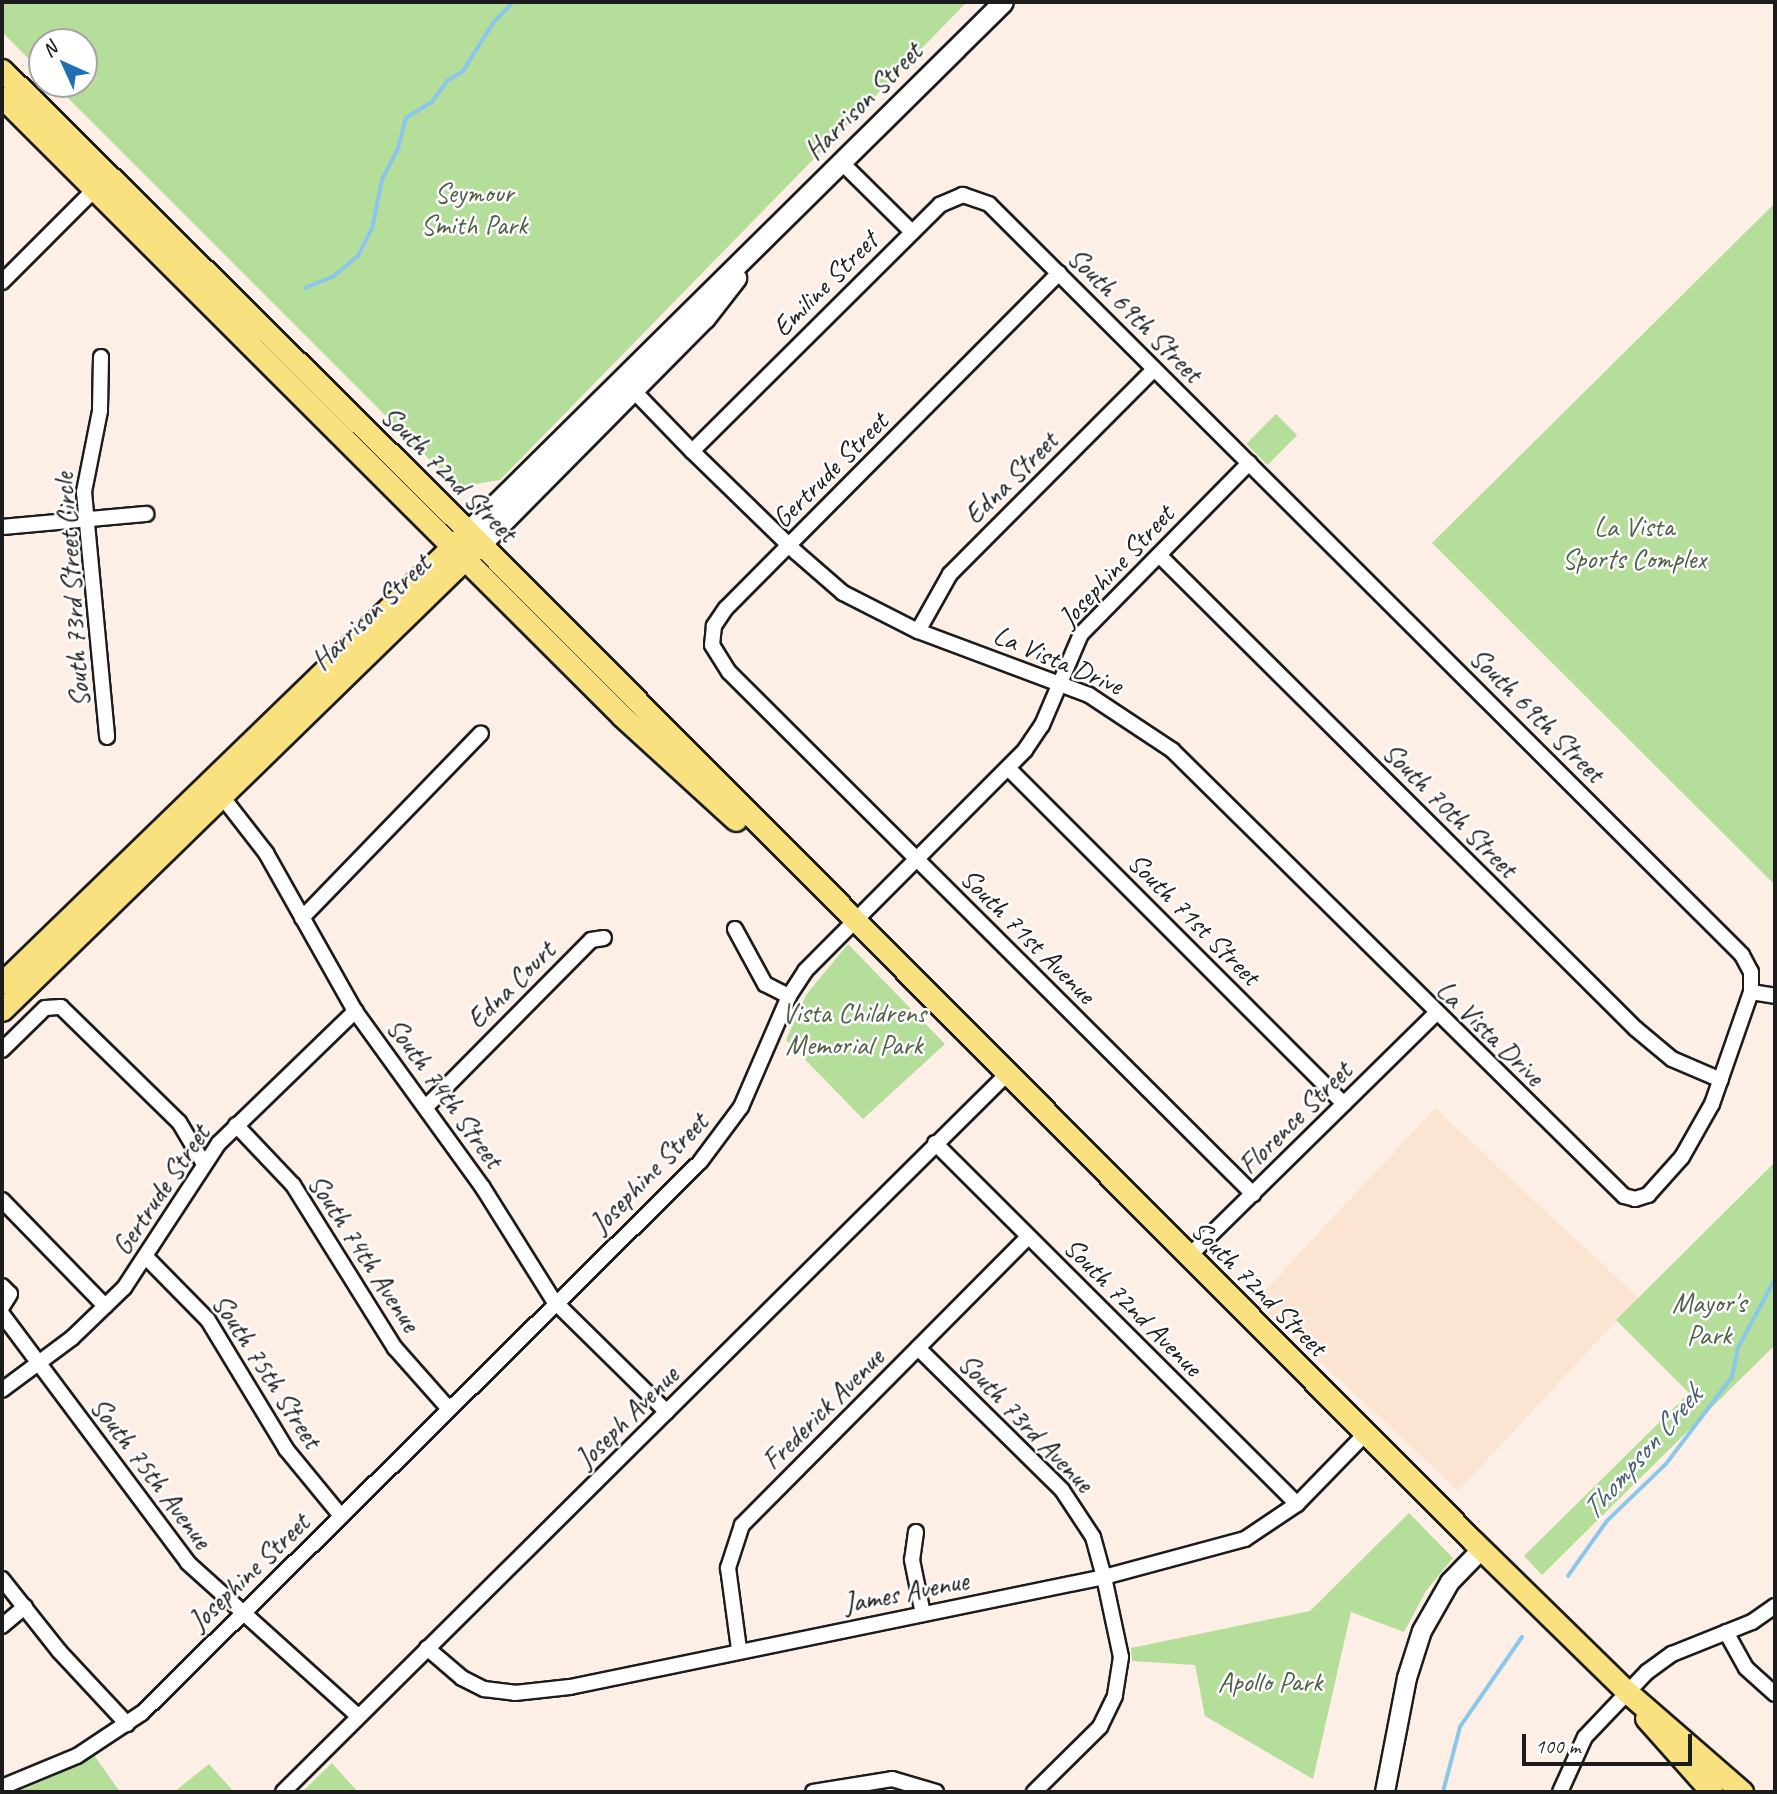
<!DOCTYPE html>
<style>
body{margin:0}
#map{position:relative;width:1777px;height:1794px;overflow:hidden;background:#fdefe5;font-family:Caveat,sans-serif}
div>[style]{position:absolute}
.built>*{inset:0;background:#fce4d3;transform-origin:0 0}
.green>*{inset:0;background:#b4de9a;transform-origin:0 0}
.stream>*{height:3.5px;margin:-1.75px;padding:0 1.75px;transform-origin:1.75px;border-radius:1.75px;background:#8bc7eb}
.roads{filter:drop-shadow(2px 0 #1c1c1c) drop-shadow(-2px 0 #1c1c1c) drop-shadow(0 2px #1c1c1c) drop-shadow(0 -2px #1c1c1c)}
.minor>*{height:14px;margin:-7px;padding:0 7px;transform-origin:7px;border-radius:7px;background:#fff}
.tertiary>*{height:18px;margin:-9px;padding:0 9px;transform-origin:9px;border-radius:9px;background:#fff}
.secondary>*{height:19px;margin:-9.5px;padding:0 9.5px;transform-origin:9.5px;border-radius:9.5px;background:#fff}
.primary>*{height:21px;margin:-10.5px;padding:0 10.5px;transform-origin:10.5px;border-radius:10.5px;background:#fae180}
span{translate:-50% -50%;white-space:nowrap;text-align:center;line-height:1.15;-webkit-text-stroke:5px #fff;paint-order:stroke}
.street-label{font-size:28px;color:#1c1c1c}
.park-label{font-size:28px;color:#516048}
.water-label{font-size:30px;color:#48606f;font-style:italic}
.frame{position:absolute;inset:0;border:4px solid #1c1c1c;pointer-events:none}
.north{position:absolute;left:28px;top:28px;width:70px;height:70px;box-sizing:border-box;background:#fff;border:2px solid #a4a4a4;border-radius:50%;rotate:315deg;font-size:19px;font-weight:700;line-height:28px;text-align:center;color:#1c1c1c}
.north::after{content:'';display:block;margin:auto;width:24px;height:32px;background:#1f6fb2;clip-path:polygon(50% 0,100% 100%,50% 72%,0 100%)}
.scale{position:absolute;left:1522px;top:1734px;width:170px;height:32px;box-sizing:border-box;border:4px solid #1c1c1c;border-top:0;padding-left:9px;font-size:21px;line-height:24px;white-space:nowrap;color:#1c1c1c;-webkit-text-stroke:5px #fff;paint-order:stroke}
</style>
<div id="map">
<div class="built">
<div style="left:1435px;top:1108px;width:278px;height:264px;rotate:43deg"></div>
</div>
<div class="green">
<div style="clip-path:polygon(2px 2px,967px 2px,500px 480px,457px 487px,54px 84px,84px 84px,84px 42px,42px 42px,42px 72px,2px 32px)"></div>
<div style="clip-path:polygon(1775px 203px,1775px 885px,1432px 543px)"></div>
<div style="left:1276px;top:414px;width:30px;height:42px;rotate:45deg"></div>
<div style="clip-path:polygon(848px 944px,945px 1044px,863px 1119px,786px 1040px,806px 995px)"></div>
<div style="clip-path:polygon(1775px 1162px,1775px 1345px,1542px 1575px,1524px 1556px,1689px 1393px,1616px 1320px)"></div>
<div style="clip-path:polygon(1409px 1513px,1453px 1558px,1426px 1591px,1404px 1632px,1351px 1612px,1313px 1779px,1205px 1716px,1195px 1665px,1132px 1661px,1131px 1648px,1310px 1611px)"></div>
<div style="clip-path:polygon(94px 1755px,120px 1792px,17px 1792px,56px 1775px)"></div>
<div style="clip-path:polygon(332px 1763px,358px 1792px,302px 1792px)"></div>
<div style="clip-path:polygon(209px 1764px,234px 1792px,174px 1792px)"></div>
</div>
<div class="stream">
<div style="left:305px;top:288px;width:31px;rotate:-22deg"></div>
<div style="left:334px;top:276px;width:31px;rotate:-40deg"></div>
<div style="left:358px;top:256px;width:30px;rotate:-63deg"></div>
<div style="left:372px;top:229px;width:50px;rotate:-78.5deg"></div>
<div style="left:382px;top:180px;width:36px;rotate:-63deg"></div>
<div style="left:398px;top:148px;width:31px;rotate:-75deg"></div>
<div style="left:406px;top:118px;width:31px;rotate:-32deg"></div>
<div style="left:432px;top:102px;width:26px;rotate:-54deg"></div>
<div style="left:447px;top:81px;width:19px;rotate:-32deg"></div>
<div style="left:463px;top:71px;width:58px;rotate:-57.7deg"></div>
<div style="left:494px;top:22px;width:28px;rotate:-46deg"></div>
<div style="left:1568px;top:1576px;width:67px;rotate:-54.7deg"></div>
<div style="left:1607px;top:1521px;width:82px;rotate:-44deg"></div>
<div style="left:1666px;top:1464px;width:109px;rotate:-52.8deg"></div>
<div style="left:1732px;top:1377px;width:30px;rotate:-78deg"></div>
<div style="left:1738px;top:1348px;width:78px;rotate:-61.8deg"></div>
<div style="left:1443px;top:1792px;width:67px;rotate:-75.3deg"></div>
<div style="left:1460px;top:1727px;width:109px;rotate:-55.4deg"></div>
</div>
<div class="roads">
<div class="minor">
<div style="left:841px;top:162px;width:100px;rotate:44.6deg"></div>
<div style="left:1059px;top:273px;width:472px;rotate:134.8deg"></div>
<div style="left:726px;top:608px;width:22px;rotate:124deg"></div>
<div style="left:714px;top:626px;width:19px;rotate:96deg"></div>
<div style="left:712px;top:645px;width:32px;rotate:58deg"></div>
<div style="left:729px;top:672px;width:740px;rotate:44.89deg"></div>
<div style="left:2px;top:282px;width:139px;rotate:-45deg"></div>
<div style="left:101px;top:357px;width:54px;rotate:91.1deg"></div>
<div style="left:100px;top:411px;width:83px;rotate:101.2deg"></div>
<div style="left:84px;top:492px;width:246px;rotate:84.6deg"></div>
<div style="left:628px;top:385px;width:92px;rotate:45.9deg"></div>
<div style="left:692px;top:451px;width:146px;rotate:44.2deg"></div>
<div style="left:797px;top:553px;width:61px;rotate:41deg"></div>
<div style="left:843px;top:593px;width:84px;rotate:26.9deg"></div>
<div style="left:918px;top:631px;width:183px;rotate:20.5deg"></div>
<div style="left:1089px;top:695px;width:100px;rotate:33.5deg"></div>
<div style="left:1172px;top:750px;width:635px;rotate:44.62deg"></div>
<div style="left:1624px;top:1196px;width:11px;rotate:15deg"></div>
<div style="left:1635px;top:1199px;width:14px;rotate:-17deg"></div>
<div style="left:1648px;top:1195px;width:51px;rotate:-48.2deg"></div>
<div style="left:1682px;top:1157px;width:61px;rotate:-60.5deg"></div>
<div style="left:1712px;top:1104px;width:119px;rotate:-70.8deg"></div>
<div style="left:1751px;top:992px;width:20px;rotate:-90deg"></div>
<div style="left:1751px;top:972px;width:19px;rotate:-118deg"></div>
<div style="left:1742px;top:955px;width:1063px;rotate:-135.08deg"></div>
<div style="left:989px;top:204px;width:28px;rotate:-161deg"></div>
<div style="left:963px;top:195px;width:25px;rotate:157deg"></div>
<div style="left:940px;top:205px;width:349px;rotate:135.2deg"></div>
<div style="left:2px;top:527px;width:145px;rotate:-5.2deg"></div>
<div style="left:1159px;top:555px;width:672px;rotate:44.82deg"></div>
<div style="left:1636px;top:1029px;width:47px;rotate:39.8deg"></div>
<div style="left:1672px;top:1059px;width:53px;rotate:23.2deg"></div>
<div style="left:918px;top:631px;width:65px;rotate:-60.7deg"></div>
<div style="left:950px;top:574px;width:289px;rotate:-45.1deg"></div>
<div style="left:1008px;top:768px;width:475px;rotate:45deg"></div>
<div style="left:217px;top:790px;width:80px;rotate:52.1deg"></div>
<div style="left:266px;top:853px;width:181px;rotate:60.6deg"></div>
<div style="left:355px;top:1011px;width:218px;rotate:54.1deg"></div>
<div style="left:483px;top:1188px;width:133px;rotate:57.9deg"></div>
<div style="left:554px;top:1301px;width:158px;rotate:44.5deg"></div>
<div style="left:302px;top:918px;width:257px;rotate:-45.9deg"></div>
<div style="left:735px;top:929px;width:63px;rotate:61.4deg"></div>
<div style="left:765px;top:984px;width:27px;rotate:27deg"></div>
<div style="left:1751px;top:992px;width:24px;rotate:9deg"></div>
<div style="left:2px;top:1050px;width:60px;rotate:-44.3deg"></div>
<div style="left:45px;top:1008px;width:16px;rotate:-4deg"></div>
<div style="left:61px;top:1007px;width:165px;rotate:44.3deg"></div>
<div style="left:179px;top:1122px;width:49px;rotate:59.2deg"></div>
<div style="left:426px;top:1107px;width:235px;rotate:-45.3deg"></div>
<div style="left:591px;top:940px;width:13px;rotate:-9deg"></div>
<div style="left:236px;top:1125px;width:83px;rotate:46.5deg"></div>
<div style="left:293px;top:1185px;width:192px;rotate:58deg"></div>
<div style="left:395px;top:1348px;width:81px;rotate:48.5deg"></div>
<div style="left:935px;top:1143px;width:511px;rotate:44.92deg"></div>
<div style="left:2px;top:1200px;width:148px;rotate:45.8deg"></div>
<div style="left:146px;top:1257px;width:88px;rotate:45.5deg"></div>
<div style="left:208px;top:1320px;width:151px;rotate:58.8deg"></div>
<div style="left:286px;top:1449px;width:87px;rotate:50.6deg"></div>
<div style="left:1188px;top:1257px;width:346px;rotate:-44.5deg"></div>
<div style="left:2px;top:1286px;width:11px;rotate:45deg"></div>
<div style="left:10px;top:1294px;width:15px;rotate:122deg"></div>
<div style="left:2px;top:1314px;width:311px;rotate:53.2deg"></div>
<div style="left:188px;top:1563px;width:229px;rotate:42deg"></div>
<div style="left:918px;top:1348px;width:202px;rotate:44.6deg"></div>
<div style="left:1062px;top:1490px;width:56px;rotate:56.6deg"></div>
<div style="left:1093px;top:1537px;width:41px;rotate:74.6deg"></div>
<div style="left:1104px;top:1577px;width:82px;rotate:78deg"></div>
<div style="left:1121px;top:1657px;width:39px;rotate:99deg"></div>
<div style="left:1115px;top:1696px;width:34px;rotate:116deg"></div>
<div style="left:1100px;top:1727px;width:93px;rotate:135.4deg"></div>
<div style="left:2px;top:1390px;width:87px;rotate:-36.6deg"></div>
<div style="left:72px;top:1338px;width:72px;rotate:-43.9deg"></div>
<div style="left:124px;top:1288px;width:173px;rotate:-56.8deg"></div>
<div style="left:219px;top:1143px;width:190px;rotate:-44.1deg"></div>
<div style="left:916px;top:1532px;width:28px;rotate:98deg"></div>
<div style="left:912px;top:1560px;width:55px;rotate:78.5deg"></div>
<div style="left:2px;top:1579px;width:92px;rotate:51.6deg"></div>
<div style="left:59px;top:1651px;width:100px;rotate:47deg"></div>
<div style="left:2px;top:1626px;width:30px;rotate:-40deg"></div>
<div style="left:1726px;top:1632px;width:41px;rotate:60.9deg"></div>
<div style="left:1746px;top:1668px;width:39px;rotate:42deg"></div>
<div style="left:427px;top:1648px;width:46px;rotate:40.6deg"></div>
<div style="left:462px;top:1678px;width:25px;rotate:27deg"></div>
<div style="left:484px;top:1689px;width:31px;rotate:7deg"></div>
<div style="left:515px;top:1693px;width:55px;rotate:-6.2deg"></div>
<div style="left:570px;top:1687px;width:545px;rotate:-11.64deg"></div>
<div style="left:1104px;top:1577px;width:146px;rotate:-15.1deg"></div>
<div style="left:1245px;top:1539px;width:63px;rotate:-33.9deg"></div>
<div style="left:1297px;top:1504px;width:99px;rotate:-45.8deg"></div>
<div style="left:739px;top:1649px;width:82px;rotate:-97.7deg"></div>
<div style="left:728px;top:1568px;width:45px;rotate:-72deg"></div>
<div style="left:742px;top:1525px;width:406px;rotate:-45.2deg"></div>
<div style="left:2px;top:1787px;width:81px;rotate:-22.5deg"></div>
<div style="left:77px;top:1756px;width:78px;rotate:-33.5deg"></div>
<div style="left:142px;top:1713px;width:784px;rotate:-44.64deg"></div>
<div style="left:700px;top:1162px;width:69px;rotate:-53.3deg"></div>
<div style="left:741px;top:1107px;width:121px;rotate:-66.6deg"></div>
<div style="left:789px;top:996px;width:30px;rotate:-57deg"></div>
<div style="left:805px;top:971px;width:312px;rotate:-45.1deg"></div>
<div style="left:1025px;top:750px;width:30px;rotate:-56deg"></div>
<div style="left:1042px;top:725px;width:99px;rotate:-66.8deg"></div>
<div style="left:1081px;top:634px;width:240px;rotate:-45.5deg"></div>
<div style="left:283px;top:1792px;width:1017px;rotate:-44.76deg"></div>
<div style="left:813px;top:1792px;width:80px;rotate:-9.3deg"></div>
<div style="left:892px;top:1779px;width:46px;rotate:16.5deg"></div>
<div style="left:1560px;top:1792px;width:60px;rotate:-65.6deg"></div>
<div style="left:1585px;top:1737px;width:90px;rotate:-46.4deg"></div>
<div style="left:1647px;top:1672px;width:31px;rotate:-36deg"></div>
<div style="left:1672px;top:1654px;width:86px;rotate:-21.8deg"></div>
<div style="left:1752px;top:1622px;width:28px;rotate:-35deg"></div>
</div>
<div class="tertiary">
<div style="left:1385px;top:1792px;width:116px;rotate:-79.1deg"></div>
<div style="left:1407px;top:1678px;width:49px;rotate:-72.3deg"></div>
<div style="left:1422px;top:1631px;width:56px;rotate:-60.3deg"></div>
<div style="left:1450px;top:1582px;width:46px;rotate:-45.9deg"></div>
</div>
<div class="secondary">
<div style="left:468px;top:531px;width:752px;rotate:-44.68deg"></div>
<div style="left:481px;top:544px;width:318px;rotate:-45.3deg"></div>
<div style="left:705px;top:318px;width:51px;rotate:-52.2deg"></div>
</div>
<div class="primary">
<div style="left:2px;top:70px;width:655px;rotate:44.69deg"></div>
<div style="left:468px;top:531px;width:1425px;rotate:45.14deg"></div>
<div style="left:1473px;top:1541px;width:214px;rotate:44.4deg"></div>
<div style="left:1626px;top:1691px;width:154px;rotate:41deg"></div>
<div style="left:2px;top:97px;width:876px;rotate:44.95deg"></div>
<div style="left:622px;top:716px;width:154px;rotate:42.4deg"></div>
<div style="left:2px;top:983px;width:641px;rotate:-44.11deg"></div>
<div style="left:2px;top:1010px;width:659px;rotate:-44.26deg"></div>
<div style="left:1646px;top:1718px;width:99px;rotate:48.3deg"></div>
</div>
</div>
<div class="street-label">
<span style="left:863px;top:101px;rotate:-45deg">Harrison Street</span>
<span style="left:825px;top:284px;rotate:-45deg">Emiline Street</span>
<span style="left:1135px;top:315px;rotate:45deg">South 69th Street</span>
<span style="left:830px;top:470px;rotate:-45deg">Gertrude Street</span>
<span style="left:449px;top:474px;rotate:45deg">South 72nd Street</span>
<span style="left:1011px;top:478px;rotate:-45deg">Edna Street</span>
<span style="left:1116px;top:566px;rotate:-47deg">Josephine Street</span>
<span style="left:72px;top:590px;rotate:-94deg">South 73rd Street Circle</span>
<span style="left:371px;top:612px;rotate:-44deg">Harrison Street</span>
<span style="left:1058px;top:660px;rotate:23deg">La Vista Drive</span>
<span style="left:1537px;top:715px;rotate:45deg">South 69th Street</span>
<span style="left:1450px;top:810px;rotate:45deg">South 70th Street</span>
<span style="left:1194px;top:919px;rotate:45deg">South 71st Street</span>
<span style="left:1028px;top:936px;rotate:45deg">South 71st Avenue</span>
<span style="left:511px;top:985px;rotate:-45deg">Edna Court</span>
<span style="left:1490px;top:1033px;rotate:44deg">La Vista Drive</span>
<span style="left:445px;top:1093px;rotate:54deg">South 74th Street</span>
<span style="left:1295px;top:1118px;rotate:-45deg">Florence Street</span>
<span style="left:649px;top:1173px;rotate:-46deg">Josephine Street</span>
<span style="left:161px;top:1190px;rotate:-56deg">Gertrude Street</span>
<span style="left:364px;top:1253px;rotate:57deg">South 74th Avenue</span>
<span style="left:1259px;top:1288px;rotate:45deg">South 72nd Street</span>
<span style="left:1133px;top:1307px;rotate:45deg">South 72nd Avenue</span>
<span style="left:267px;top:1371px;rotate:57deg">South 75th Street</span>
<span style="left:823px;top:1409px;rotate:-45deg">Frederick Avenue</span>
<span style="left:627px;top:1417px;rotate:-45deg">Joseph Avenue</span>
<span style="left:1026px;top:1423px;rotate:46deg">South 73rd Avenue</span>
<span style="left:151px;top:1473px;rotate:53deg">South 75th Avenue</span>
<span style="left:249px;top:1572px;rotate:-44deg">Josephine Street</span>
<span style="left:906px;top:1592px;rotate:-11deg">James Avenue</span>
</div>
<div class="park-label">
<span style="left:474px;top:209px">Seymour<br>Smith Park</span>
<span style="left:1634px;top:543px">La Vista<br>Sports Complex</span>
<span style="left:854px;top:1029px">Vista Childrens<br>Memorial Park</span>
<span style="left:1709px;top:1319px">Mayor's<br>Park</span>
<span style="left:1270px;top:1682px">Apollo Park</span>
</div>
<div class="water-label">
<span style="left:1641px;top:1453px;rotate:-49deg">Thompson Creek</span>
</div>
<div class="frame"></div>
<div class="north">N</div>
<div class="scale">100 m</div>
</div>
